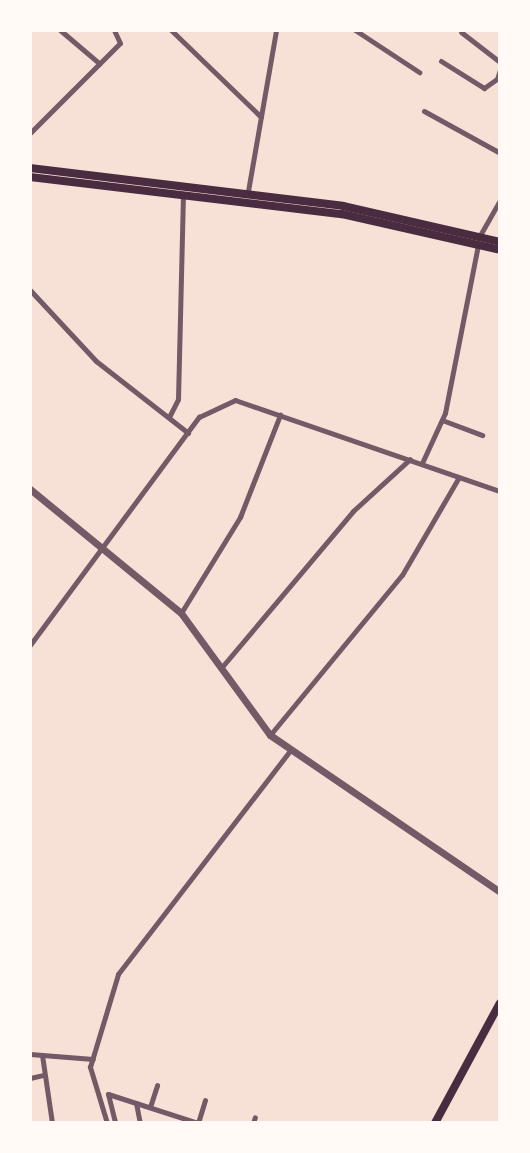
<!DOCTYPE html>
<style>
body{margin:0}
#map{position:relative;width:530px;height:1153px;overflow:hidden;background:#f7e1d7;font-family:"Source Sans 3",sans-serif}
div>[style]{position:absolute}
.minor>*{height:5px;margin:-2.5px;padding:0 2.5px;transform-origin:2.5px;border-radius:2.5px;background:#755966}
.tertiary>*{height:7px;margin:-3.5px;padding:0 3.5px;transform-origin:3.5px;border-radius:3.5px;background:#755966}
.secondary>*{height:8px;margin:-4px;padding:0 4px;transform-origin:4px;border-radius:4px;background:#4a2c40}
span{translate:-50% -50%;white-space:nowrap;text-align:center;line-height:1.15;-webkit-text-stroke:6px #fffaf5;paint-order:stroke}
.frame{position:absolute;inset:0;border:32px solid #fffaf5;pointer-events:none}
</style>
<div id="map">
<div class="minor">
<div style="left:60px;top:30px;width:52px;rotate:40.4deg"></div>
<div style="left:171px;top:30px;width:125px;rotate:44deg"></div>
<div style="left:355px;top:30px;width:77px;rotate:33.3deg"></div>
<div style="left:461px;top:32px;width:49px;rotate:37.6deg"></div>
<div style="left:441px;top:61px;width:51px;rotate:32.1deg"></div>
<div style="left:484px;top:88px;width:16px;rotate:-35deg"></div>
<div style="left:497px;top:79px;width:9px;rotate:-72deg"></div>
<div style="left:424px;top:111px;width:87px;rotate:28.9deg"></div>
<div style="left:30px;top:133px;width:127px;rotate:-45deg"></div>
<div style="left:120px;top:43px;width:14px;rotate:-115deg"></div>
<div style="left:248px;top:191px;width:163px;rotate:-80.1deg"></div>
<div style="left:479px;top:237px;width:43px;rotate:-60.4deg"></div>
<div style="left:30px;top:290px;width:97px;rotate:47.1deg"></div>
<div style="left:96px;top:361px;width:117px;rotate:38deg"></div>
<div style="left:169px;top:417px;width:20px;rotate:-63deg"></div>
<div style="left:178px;top:399px;width:204px;rotate:-88.6deg"></div>
<div style="left:442px;top:420px;width:43px;rotate:20.6deg"></div>
<div style="left:422px;top:463px;width:55px;rotate:-65.3deg"></div>
<div style="left:445px;top:413px;width:171px;rotate:-78.9deg"></div>
<div style="left:181px;top:613px;width:113px;rotate:-58.4deg"></div>
<div style="left:240px;top:517px;width:110px;rotate:-68.6deg"></div>
<div style="left:30px;top:645px;width:284px;rotate:-53.5deg"></div>
<div style="left:199px;top:417px;width:40px;rotate:-25deg"></div>
<div style="left:235px;top:400px;width:280px;rotate:19deg"></div>
<div style="left:221px;top:668px;width:205px;rotate:-49.9deg"></div>
<div style="left:353px;top:511px;width:77px;rotate:-42.4deg"></div>
<div style="left:270px;top:735px;width:207px;rotate:-50.5deg"></div>
<div style="left:402px;top:575px;width:113px;rotate:-59.8deg"></div>
<div style="left:30px;top:1054px;width:63px;rotate:4.5deg"></div>
<div style="left:42px;top:1055px;width:69px;rotate:81.6deg"></div>
<div style="left:30px;top:1078px;width:13px;rotate:-13deg"></div>
<div style="left:108px;top:1094px;width:95px;rotate:17.9deg"></div>
<div style="left:108px;top:1094px;width:30px;rotate:76deg"></div>
<div style="left:136px;top:1103px;width:20px;rotate:79deg"></div>
<div style="left:150px;top:1107px;width:23px;rotate:-72deg"></div>
<div style="left:107px;top:1123px;width:59px;rotate:-106.9deg"></div>
<div style="left:90px;top:1067px;width:97px;rotate:-73.2deg"></div>
<div style="left:118px;top:974px;width:284px;rotate:-52.4deg"></div>
<div style="left:198px;top:1123px;width:24px;rotate:-73deg"></div>
<div style="left:253px;top:1123px;width:6px;rotate:-72deg"></div>
</div>
<div class="tertiary">
<div style="left:30px;top:489px;width:195px;rotate:39.4deg"></div>
<div style="left:181px;top:613px;width:151px;rotate:53.9deg"></div>
<div style="left:270px;top:735px;width:278px;rotate:34.3deg"></div>
</div>
<div class="secondary">
<div style="left:30px;top:168px;width:315px;rotate:6.9deg"></div>
<div style="left:343px;top:206px;width:161px;rotate:12.9deg"></div>
<div style="left:30px;top:177px;width:314px;rotate:6.8deg"></div>
<div style="left:342px;top:214px;width:162px;rotate:12.8deg"></div>
<div style="left:435px;top:1123px;width:136px;rotate:-61.6deg"></div>
</div>
<div class="frame"></div>
</div>
